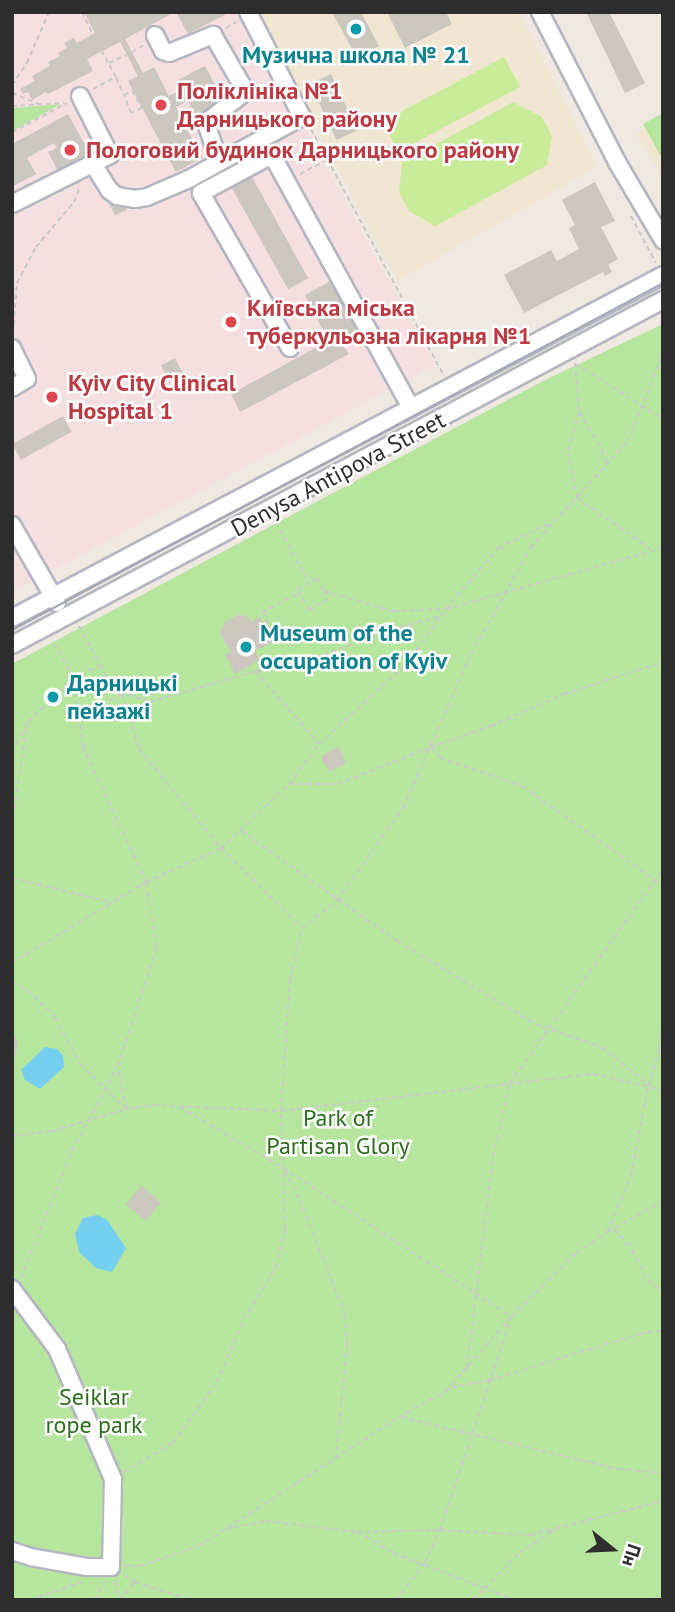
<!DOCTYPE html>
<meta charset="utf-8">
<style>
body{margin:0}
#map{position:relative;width:675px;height:1612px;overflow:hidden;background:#efe9e1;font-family:"PT Sans",sans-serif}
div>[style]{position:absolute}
.education>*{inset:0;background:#f0e6d1}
.medical>*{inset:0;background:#f5dfe0}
.green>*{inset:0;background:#b6e59e}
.pitch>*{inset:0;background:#c9ec9a;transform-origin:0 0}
.water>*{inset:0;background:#75cff0}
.building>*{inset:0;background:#cbc7bf;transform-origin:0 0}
.path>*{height:2px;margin-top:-1px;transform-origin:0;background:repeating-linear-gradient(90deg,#c9c9c9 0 5px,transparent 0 8.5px)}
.roads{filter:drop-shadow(2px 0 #b4b7c1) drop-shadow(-2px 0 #b4b7c1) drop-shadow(0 2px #b4b7c1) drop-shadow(0 -2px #b4b7c1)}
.minor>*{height:16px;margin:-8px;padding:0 8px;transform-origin:8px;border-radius:8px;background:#fff}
.tram>*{height:2px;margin:-1px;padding:0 1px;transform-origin:1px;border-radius:1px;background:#a3a6b8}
.dots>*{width:19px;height:19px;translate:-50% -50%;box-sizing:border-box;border:4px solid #fff;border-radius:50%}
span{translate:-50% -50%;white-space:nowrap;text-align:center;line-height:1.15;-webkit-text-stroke:5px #fff;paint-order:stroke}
.culture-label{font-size:24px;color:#0d838f;font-weight:700}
.left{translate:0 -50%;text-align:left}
.health-label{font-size:24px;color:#be3a42;font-weight:700}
.street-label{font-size:24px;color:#2e2e2e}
.park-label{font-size:24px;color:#2c6e1b}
.frame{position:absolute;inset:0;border:14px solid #2e2e2e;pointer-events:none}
.north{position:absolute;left:577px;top:1514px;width:70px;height:70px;-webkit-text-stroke:5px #fff;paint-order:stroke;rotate:108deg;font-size:19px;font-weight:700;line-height:28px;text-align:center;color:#2e2e2e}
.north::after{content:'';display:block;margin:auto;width:24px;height:32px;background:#2e2e2e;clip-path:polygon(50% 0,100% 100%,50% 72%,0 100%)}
</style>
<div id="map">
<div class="education">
<div style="clip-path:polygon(255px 12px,518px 12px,597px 167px,397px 281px)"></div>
<div style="clip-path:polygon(663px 119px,663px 178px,636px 134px)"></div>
</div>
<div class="medical">
<div style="clip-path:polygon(12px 12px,255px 12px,310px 121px,303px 125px,435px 365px,12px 592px)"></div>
</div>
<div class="green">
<div style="clip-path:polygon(61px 104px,12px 131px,12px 108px)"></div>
<div style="clip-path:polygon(663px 113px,663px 160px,643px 124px)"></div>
<div style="clip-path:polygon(663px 324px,663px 1600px,12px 1600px,12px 664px,549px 378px)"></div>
</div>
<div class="pitch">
<div style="left:504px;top:57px;width:34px;height:138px;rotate:62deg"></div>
<div style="clip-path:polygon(513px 102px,542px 117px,552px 136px,547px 165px,435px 226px,409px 211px,399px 192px,402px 163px)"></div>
</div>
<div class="water">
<div style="clip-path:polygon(45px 1047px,57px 1049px,63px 1056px,64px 1067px,40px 1089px,25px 1080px,21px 1070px)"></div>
<div style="clip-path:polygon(97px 1215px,107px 1220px,126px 1248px,112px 1272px,96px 1268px,79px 1252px,75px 1234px,83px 1218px)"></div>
</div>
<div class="building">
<div style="clip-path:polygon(84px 12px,175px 12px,125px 39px,143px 73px,154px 67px,169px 96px,183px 89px,178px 80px,205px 66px,224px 102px,196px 117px,188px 101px,176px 107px,202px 158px,176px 172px,128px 81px,138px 76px,120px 42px,87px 59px,93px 71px,48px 94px,46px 92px,32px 100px,28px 92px,23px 94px,20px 89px,35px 81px,32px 76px,50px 66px,48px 62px,60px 56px,58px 53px,67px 48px,64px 43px,74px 38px,77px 43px,95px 33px)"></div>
<div style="clip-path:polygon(176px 12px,230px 12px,188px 34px)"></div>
<div style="clip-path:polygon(332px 12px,361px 12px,379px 46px,357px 58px)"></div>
<div style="clip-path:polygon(387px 12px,446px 12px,452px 24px,405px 48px)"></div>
<div style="clip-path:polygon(586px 12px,609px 12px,645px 83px,625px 93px)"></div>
<div style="left:331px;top:74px;width:62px;height:23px;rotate:65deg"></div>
<div style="clip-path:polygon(68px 114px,90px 154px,58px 171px,48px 152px,57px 148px,54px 143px,27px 158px,36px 174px,12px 187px,12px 144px)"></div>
<div style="left:251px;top:175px;width:118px;height:23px;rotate:61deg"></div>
<div style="clip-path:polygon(595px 182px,615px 221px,601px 227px,618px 259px,608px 265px,612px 272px,605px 276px,603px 272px,524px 313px,504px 275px,551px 250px,557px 261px,579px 249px,569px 228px,575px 225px,562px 200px)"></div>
<div style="left:121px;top:198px;width:13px;height:13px;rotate:63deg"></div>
<div style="clip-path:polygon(334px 279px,359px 330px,339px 340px,349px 354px,240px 412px,231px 394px,328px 341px,305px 295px)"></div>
<div style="left:175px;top:358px;width:17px;height:16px;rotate:62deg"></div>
<div style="left:63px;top:416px;width:18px;height:58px;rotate:61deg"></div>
<div style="clip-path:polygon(238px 615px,247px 616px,251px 622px,260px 617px,273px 642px,255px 651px,260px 660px,235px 674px,225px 655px,230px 652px,220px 633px,224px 623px)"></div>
<div style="left:338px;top:747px;width:18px;height:20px;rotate:61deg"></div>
<div style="clip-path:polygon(13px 1029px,18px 1045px,13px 1063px,12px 1063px)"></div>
<div style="left:141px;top:1186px;width:26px;height:24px;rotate:40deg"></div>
</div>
<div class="path">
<div style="left:82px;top:12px;width:25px;rotate:64deg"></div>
<div style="left:226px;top:28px;width:12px;rotate:-31deg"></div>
<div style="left:132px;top:52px;width:13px;rotate:-29deg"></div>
<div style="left:109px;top:63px;width:19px;rotate:-25deg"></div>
<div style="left:116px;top:78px;width:19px;rotate:65deg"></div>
<div style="left:124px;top:95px;width:9px;rotate:-27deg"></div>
<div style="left:132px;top:91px;width:20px;rotate:60deg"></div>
<div style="left:142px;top:108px;width:12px;rotate:156deg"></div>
<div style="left:131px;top:113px;width:19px;rotate:-111deg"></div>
<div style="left:12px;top:85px;width:27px;rotate:-56deg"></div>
<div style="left:27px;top:63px;width:56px;rotate:-66.7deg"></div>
<div style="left:93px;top:89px;width:26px;rotate:-28deg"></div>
<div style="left:116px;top:77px;width:29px;rotate:-119deg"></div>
<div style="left:12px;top:93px;width:29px;rotate:22deg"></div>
<div style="left:12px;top:106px;width:52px;rotate:-3.3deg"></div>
<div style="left:311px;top:129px;width:278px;rotate:61.7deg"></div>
<div style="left:12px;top:132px;width:62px;rotate:-27.8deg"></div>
<div style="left:300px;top:174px;width:30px;rotate:-28deg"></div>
<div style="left:631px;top:216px;width:53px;rotate:62deg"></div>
<div style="left:13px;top:333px;width:50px;rotate:-85.4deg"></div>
<div style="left:17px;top:283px;width:41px;rotate:-62.2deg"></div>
<div style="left:36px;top:247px;width:59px;rotate:-49.8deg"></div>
<div style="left:74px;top:202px;width:16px;rotate:-68deg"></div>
<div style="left:575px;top:363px;width:49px;rotate:85.3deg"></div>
<div style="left:579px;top:412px;width:44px;rotate:58.8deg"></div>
<div style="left:602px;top:450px;width:16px;rotate:72deg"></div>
<div style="left:576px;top:364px;width:103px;rotate:32.3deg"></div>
<div style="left:579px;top:412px;width:41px;rotate:105.4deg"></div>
<div style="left:568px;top:452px;width:47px;rotate:78.9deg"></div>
<div style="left:577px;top:498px;width:89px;rotate:34.9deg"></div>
<div style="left:276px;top:522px;width:68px;rotate:61.9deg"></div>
<div style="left:324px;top:591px;width:9px;rotate:63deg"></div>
<div style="left:328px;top:599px;width:22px;rotate:150deg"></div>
<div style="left:309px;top:610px;width:24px;rotate:-120deg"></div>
<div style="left:297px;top:589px;width:23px;rotate:-29deg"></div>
<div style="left:317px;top:578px;width:15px;rotate:62deg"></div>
<div style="left:324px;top:591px;width:72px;rotate:16.2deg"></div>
<div style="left:393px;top:611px;width:53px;rotate:-2.2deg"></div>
<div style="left:446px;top:609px;width:225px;rotate:-15.7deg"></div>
<div style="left:79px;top:626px;width:43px;rotate:61.1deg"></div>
<div style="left:273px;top:631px;width:22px;rotate:-120deg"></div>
<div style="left:262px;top:612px;width:42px;rotate:-27.2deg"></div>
<div style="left:256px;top:671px;width:44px;rotate:-9.2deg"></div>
<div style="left:299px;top:664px;width:91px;rotate:-20.6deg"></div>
<div style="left:384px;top:632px;width:59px;rotate:-15.7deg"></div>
<div style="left:79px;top:715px;width:48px;rotate:-26deg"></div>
<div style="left:122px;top:694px;width:58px;rotate:72.8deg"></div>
<div style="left:139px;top:749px;width:129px;rotate:50.4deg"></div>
<div style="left:221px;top:848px;width:112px;rotate:44.6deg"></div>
<div style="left:431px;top:747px;width:64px;rotate:-19.3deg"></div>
<div style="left:491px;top:726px;width:80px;rotate:-23.7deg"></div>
<div style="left:564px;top:694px;width:104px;rotate:-17.9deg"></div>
<div style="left:12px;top:751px;width:33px;rotate:-61deg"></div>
<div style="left:28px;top:722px;width:63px;rotate:-44.4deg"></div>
<div style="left:73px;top:678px;width:42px;rotate:-118.4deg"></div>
<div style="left:289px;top:784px;width:49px"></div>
<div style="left:338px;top:784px;width:100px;rotate:-21.7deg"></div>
<div style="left:431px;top:747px;width:14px;rotate:51deg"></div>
<div style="left:440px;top:758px;width:87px;rotate:18.9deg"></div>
<div style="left:522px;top:786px;width:173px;rotate:35.3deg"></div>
<div style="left:12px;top:826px;width:104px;rotate:-81.7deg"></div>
<div style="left:241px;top:831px;width:191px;rotate:35.2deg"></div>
<div style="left:397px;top:941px;width:161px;rotate:31deg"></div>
<div style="left:535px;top:1024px;width:70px;rotate:19.2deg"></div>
<div style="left:601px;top:1047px;width:60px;rotate:38.2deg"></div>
<div style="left:12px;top:878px;width:101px;rotate:13.8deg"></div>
<div style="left:12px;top:963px;width:157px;rotate:-31.2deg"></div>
<div style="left:146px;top:882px;width:82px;rotate:-24.4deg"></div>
<div style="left:221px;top:848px;width:93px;rotate:-43.3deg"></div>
<div style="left:289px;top:784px;width:50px;rotate:-53.1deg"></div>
<div style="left:319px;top:744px;width:118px;rotate:-42.6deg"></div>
<div style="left:406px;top:664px;width:68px;rotate:-54deg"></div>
<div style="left:446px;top:609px;width:80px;rotate:-49.6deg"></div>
<div style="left:498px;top:548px;width:58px;rotate:-25.7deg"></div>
<div style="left:12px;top:981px;width:27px;rotate:34deg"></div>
<div style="left:34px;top:996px;width:30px;rotate:45deg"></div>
<div style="left:55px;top:1017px;width:53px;rotate:62deg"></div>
<div style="left:80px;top:1064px;width:63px;rotate:44.4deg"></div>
<div style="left:180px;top:1107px;width:117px;rotate:30.7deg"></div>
<div style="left:126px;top:1109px;width:44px;rotate:-100.5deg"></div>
<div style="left:118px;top:1066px;width:125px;rotate:-71.9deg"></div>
<div style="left:157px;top:947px;width:66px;rotate:-99.6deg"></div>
<div style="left:146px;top:882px;width:149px;rotate:-115deg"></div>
<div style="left:83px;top:747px;width:70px;rotate:-98.2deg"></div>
<div style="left:73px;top:678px;width:30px;rotate:-26deg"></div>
<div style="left:100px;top:665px;width:27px;rotate:63deg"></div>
<div style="left:112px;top:689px;width:40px;rotate:18.9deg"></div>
<div style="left:150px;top:702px;width:109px;rotate:-16.4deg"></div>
<div style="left:255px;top:671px;width:97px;rotate:48.8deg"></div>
<div style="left:12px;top:1136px;width:41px;rotate:-7deg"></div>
<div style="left:53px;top:1131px;width:76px;rotate:-16.8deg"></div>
<div style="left:126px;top:1109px;width:27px;rotate:-8deg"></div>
<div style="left:153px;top:1105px;width:128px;rotate:2.7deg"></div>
<div style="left:281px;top:1111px;width:314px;rotate:-6.8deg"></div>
<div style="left:593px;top:1074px;width:72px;rotate:12.9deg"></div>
<div style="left:283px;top:1168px;width:271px;rotate:33.1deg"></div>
<div style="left:285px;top:1171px;width:33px;rotate:63deg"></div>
<div style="left:300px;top:1200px;width:123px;rotate:68.6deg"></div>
<div style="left:345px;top:1315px;width:29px;rotate:86deg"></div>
<div style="left:347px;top:1344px;width:114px;rotate:95.6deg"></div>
<div style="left:614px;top:1229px;width:28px;rotate:49deg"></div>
<div style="left:632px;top:1250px;width:34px;rotate:62deg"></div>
<div style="left:648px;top:1280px;width:20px;rotate:41deg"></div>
<div style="left:607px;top:1232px;width:61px;rotate:-66.8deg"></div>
<div style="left:631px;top:1176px;width:92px;rotate:-79.3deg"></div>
<div style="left:648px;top:1086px;width:39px;rotate:-73deg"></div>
<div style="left:659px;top:1049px;width:35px;rotate:-83deg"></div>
<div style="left:21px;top:1278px;width:137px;rotate:-68.1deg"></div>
<div style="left:72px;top:1151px;width:95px;rotate:-61.8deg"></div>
<div style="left:467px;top:1368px;width:214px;rotate:-83deg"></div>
<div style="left:493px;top:1156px;width:75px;rotate:-76.9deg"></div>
<div style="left:510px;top:1083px;width:263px;rotate:-54.4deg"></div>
<div style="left:452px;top:1387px;width:39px;rotate:-10deg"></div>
<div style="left:490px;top:1380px;width:156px;rotate:-17.2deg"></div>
<div style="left:639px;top:1334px;width:24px;rotate:-9deg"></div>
<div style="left:401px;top:1417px;width:223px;rotate:13.5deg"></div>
<div style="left:618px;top:1469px;width:45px;rotate:5.1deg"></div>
<div style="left:124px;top:1472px;width:57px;rotate:-30.6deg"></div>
<div style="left:173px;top:1443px;width:75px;rotate:-54.2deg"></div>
<div style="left:217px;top:1382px;width:69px;rotate:-66.8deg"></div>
<div style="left:244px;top:1319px;width:61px;rotate:-58.4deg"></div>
<div style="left:276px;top:1267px;width:39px;rotate:-77deg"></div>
<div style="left:285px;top:1229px;width:118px;rotate:-91.9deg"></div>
<div style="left:281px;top:1111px;width:133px;rotate:-86.1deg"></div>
<div style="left:290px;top:978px;width:51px;rotate:-76.5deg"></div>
<div style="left:302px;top:928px;width:45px;rotate:-38.7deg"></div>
<div style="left:337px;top:900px;width:113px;rotate:-54.3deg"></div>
<div style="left:403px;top:808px;width:168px;rotate:-66.2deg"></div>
<div style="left:471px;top:654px;width:123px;rotate:-60.7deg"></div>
<div style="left:531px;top:547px;width:144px;rotate:-47.5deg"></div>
<div style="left:628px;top:441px;width:95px;rotate:-68.3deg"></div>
<div style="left:226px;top:1529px;width:41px;rotate:-11.3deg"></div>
<div style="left:266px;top:1521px;width:92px;rotate:6.9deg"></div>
<div style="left:357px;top:1532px;width:83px;rotate:-1.4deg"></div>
<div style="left:440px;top:1530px;width:90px;rotate:3.2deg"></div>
<div style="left:530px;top:1535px;width:129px;rotate:-14.4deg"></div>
<div style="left:655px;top:1503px;width:9px;rotate:-32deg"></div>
<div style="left:358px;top:1532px;width:41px;rotate:31deg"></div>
<div style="left:393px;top:1553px;width:130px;rotate:21.2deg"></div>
<div style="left:124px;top:1566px;width:16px"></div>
<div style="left:140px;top:1566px;width:62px;rotate:-18.7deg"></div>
<div style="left:199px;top:1546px;width:238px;rotate:-32.8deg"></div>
<div style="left:399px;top:1417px;width:54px;rotate:-29deg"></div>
<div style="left:446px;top:1391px;width:98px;rotate:-48.7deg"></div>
<div style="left:511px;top:1317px;width:91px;rotate:-44.6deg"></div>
<div style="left:576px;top:1253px;width:37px;rotate:-34deg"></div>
<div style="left:607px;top:1232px;width:64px;rotate:-29deg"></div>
<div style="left:124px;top:1575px;width:13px;rotate:32deg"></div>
<div style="left:135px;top:1582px;width:59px;rotate:17.8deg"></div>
<div style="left:115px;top:1581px;width:19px;rotate:81deg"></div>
<div style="left:30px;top:1600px;width:55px;rotate:-19.1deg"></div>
<div style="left:95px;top:1600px;width:22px;rotate:-63deg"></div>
<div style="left:119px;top:1600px;width:23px;rotate:-49deg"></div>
<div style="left:396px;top:1600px;width:47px;rotate:-51.9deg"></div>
<div style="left:425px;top:1563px;width:36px;rotate:-66deg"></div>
<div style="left:440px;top:1530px;width:220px;rotate:-71.5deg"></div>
<div style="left:473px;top:1600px;width:66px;rotate:-45.6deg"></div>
<div style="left:519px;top:1553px;width:45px;rotate:-33.3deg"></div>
<div style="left:654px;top:1600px;width:13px;rotate:-45deg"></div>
</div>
<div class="roads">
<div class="minor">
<div style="left:540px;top:12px;width:169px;rotate:62.8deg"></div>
<div style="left:617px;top:162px;width:91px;rotate:59.5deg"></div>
<div style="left:155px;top:35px;width:18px;rotate:63deg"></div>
<div style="left:163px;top:51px;width:6px;rotate:18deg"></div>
<div style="left:169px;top:53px;width:48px;rotate:-22.2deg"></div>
<div style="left:213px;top:35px;width:58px;rotate:59.9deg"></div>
<div style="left:242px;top:85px;width:11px;rotate:100deg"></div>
<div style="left:240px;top:96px;width:39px;rotate:142deg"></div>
<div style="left:209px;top:120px;width:6px;rotate:108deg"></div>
<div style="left:207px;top:126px;width:37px;rotate:71deg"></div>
<div style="left:93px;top:164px;width:31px;rotate:58deg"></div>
<div style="left:109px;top:190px;width:10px;rotate:37deg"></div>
<div style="left:117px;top:196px;width:18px;rotate:9deg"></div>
<div style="left:135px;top:199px;width:12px;rotate:-9deg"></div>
<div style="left:147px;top:197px;width:46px;rotate:-23.2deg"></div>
<div style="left:189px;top:179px;width:129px;rotate:-28.8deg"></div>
<div style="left:302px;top:117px;width:118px;rotate:-117.2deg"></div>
<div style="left:12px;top:204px;width:110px;rotate:-26.6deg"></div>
<div style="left:110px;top:155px;width:66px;rotate:-117deg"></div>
<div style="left:12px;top:348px;width:34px;rotate:64deg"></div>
<div style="left:27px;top:379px;width:17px;rotate:149deg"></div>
<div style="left:290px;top:348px;width:179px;rotate:-119.9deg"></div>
<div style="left:201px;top:193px;width:81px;rotate:-28.2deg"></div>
<div style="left:272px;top:155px;width:289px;rotate:61.2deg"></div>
<div style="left:12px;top:525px;width:90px;rotate:60deg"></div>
<div style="left:12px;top:618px;width:736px;rotate:-27.78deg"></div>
<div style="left:12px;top:645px;width:737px;rotate:-27.92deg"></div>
<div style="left:12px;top:1289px;width:75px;rotate:53.1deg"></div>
<div style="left:57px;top:1349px;width:142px;rotate:66.7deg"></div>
<div style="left:113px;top:1479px;width:88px;rotate:91.3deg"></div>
<div style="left:111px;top:1567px;width:24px;rotate:180deg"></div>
<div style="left:87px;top:1567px;width:57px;rotate:-169.9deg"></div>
<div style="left:31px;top:1557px;width:20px;rotate:-162deg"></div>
</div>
</div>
<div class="tram">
<div style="left:12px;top:630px;width:738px;rotate:-28.06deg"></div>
</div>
<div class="dots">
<div style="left:356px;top:29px;background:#0f9aa8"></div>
<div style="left:161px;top:105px;background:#e0444e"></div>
<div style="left:70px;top:150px;background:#e0444e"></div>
<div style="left:231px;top:322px;background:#e0444e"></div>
<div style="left:52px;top:397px;background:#e0444e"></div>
<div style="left:246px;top:647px;background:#0f9aa8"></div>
<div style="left:53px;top:697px;background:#0f9aa8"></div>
</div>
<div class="culture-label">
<span style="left:356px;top:55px">Музична школа № 21</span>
<span class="left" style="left:260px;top:647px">Museum of the<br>occupation of Kyiv</span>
<span class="left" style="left:67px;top:697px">Дарницькі<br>пейзажі</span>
</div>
<div class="health-label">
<span class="left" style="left:177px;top:105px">Поліклініка №1<br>Дарницького району</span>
<span class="left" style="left:86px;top:150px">Пологовий будинок Дарницького району</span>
<span class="left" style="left:247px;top:322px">Київська міська<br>туберкульозна лікарня №1</span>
<span class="left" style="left:68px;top:397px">Kyiv City Clinical<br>Hospital 1</span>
</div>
<div class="street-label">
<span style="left:338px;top:474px;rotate:-28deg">Denysa Antipova Street</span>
</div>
<div class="park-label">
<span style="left:338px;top:1132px">Park of<br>Partisan Glory</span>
<span style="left:94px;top:1411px">Seiklar<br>rope park</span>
</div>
<div class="frame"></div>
<div class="north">Пн</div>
</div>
